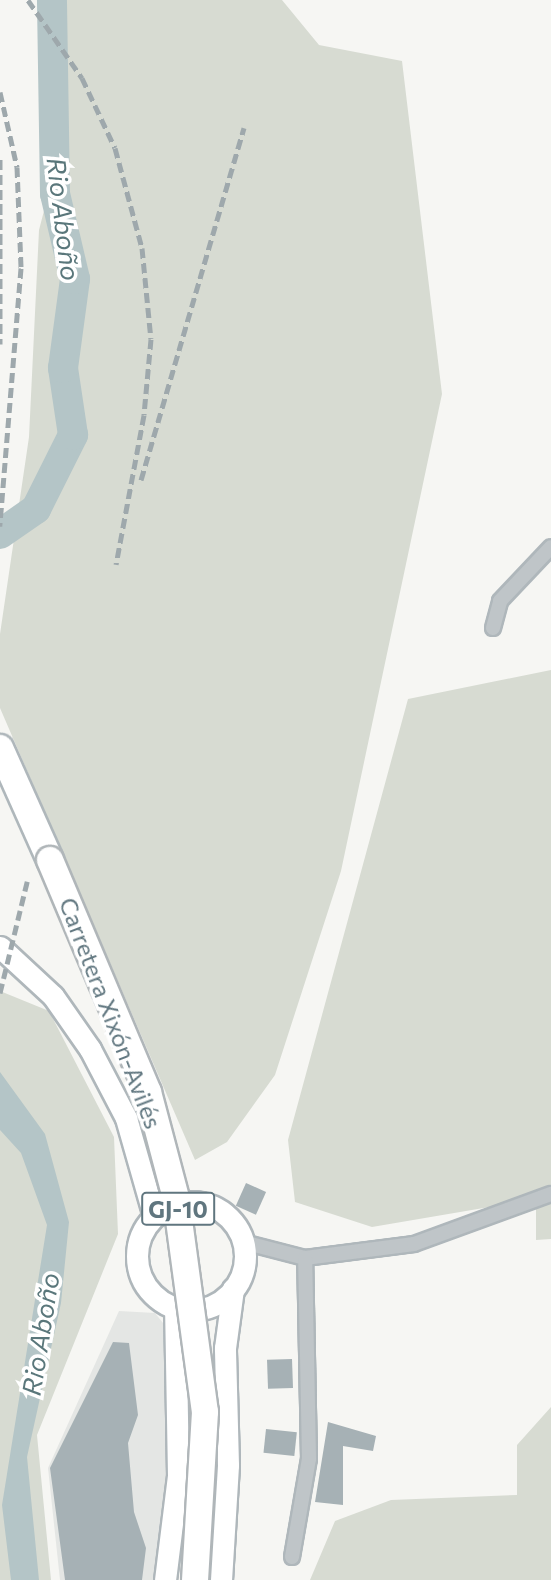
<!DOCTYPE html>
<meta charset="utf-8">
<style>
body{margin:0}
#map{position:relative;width:551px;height:1580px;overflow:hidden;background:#f6f6f3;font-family:Commissioner,sans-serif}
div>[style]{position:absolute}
.built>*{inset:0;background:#e4e6e4}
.green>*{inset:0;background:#d7dbd2}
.water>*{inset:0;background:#b4c5c7}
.river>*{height:30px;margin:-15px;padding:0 15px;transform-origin:15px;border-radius:15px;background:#b4c5c7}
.building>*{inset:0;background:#a6b1b5;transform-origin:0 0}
.roads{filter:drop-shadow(2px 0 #afb7bb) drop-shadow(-2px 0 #afb7bb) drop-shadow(0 2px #afb7bb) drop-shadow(0 -2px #afb7bb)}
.street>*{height:14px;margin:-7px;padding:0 7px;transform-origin:7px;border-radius:7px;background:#bfc5c8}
.secondary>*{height:21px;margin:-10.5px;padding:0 10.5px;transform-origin:10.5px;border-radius:10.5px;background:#fff}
.secondary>.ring{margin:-10.5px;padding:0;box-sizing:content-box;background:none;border:21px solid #fff;border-radius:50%}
.highway>*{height:26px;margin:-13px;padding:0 13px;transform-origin:13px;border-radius:13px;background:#fff}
.rail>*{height:5px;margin-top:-2.5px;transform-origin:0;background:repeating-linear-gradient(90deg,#9ea8ac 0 10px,transparent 0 15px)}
.bridges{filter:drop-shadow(2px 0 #b0b6b9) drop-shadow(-2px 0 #b0b6b9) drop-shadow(0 2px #b0b6b9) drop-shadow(0 -2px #b0b6b9)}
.highway-bridge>*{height:26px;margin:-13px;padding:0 13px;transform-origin:13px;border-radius:13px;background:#fff}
span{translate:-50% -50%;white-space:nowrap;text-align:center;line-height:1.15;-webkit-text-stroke:7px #fff;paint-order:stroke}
.shield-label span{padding:2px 5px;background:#fff;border:2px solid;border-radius:5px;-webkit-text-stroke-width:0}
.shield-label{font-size:23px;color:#60767f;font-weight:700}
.street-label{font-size:24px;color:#60767f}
.water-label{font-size:26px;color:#5a777b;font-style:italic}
</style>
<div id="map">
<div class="built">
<div style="clip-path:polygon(119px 1311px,155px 1313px,163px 1323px,170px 1450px,155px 1580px,60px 1580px,48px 1468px)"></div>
</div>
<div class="green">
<div style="clip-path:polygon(40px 0,282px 0,319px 45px,402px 61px,442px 394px,341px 871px,275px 1075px,227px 1142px,195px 1160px,0 708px,0 634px,29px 437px,39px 230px,66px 126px)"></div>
<div style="clip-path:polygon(551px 670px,551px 1239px,536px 1240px,536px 1199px,372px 1227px,295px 1202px,288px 1140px,408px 699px)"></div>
<div style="clip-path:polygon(0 991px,49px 1011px,114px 1137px,118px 1234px,37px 1435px,51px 1580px,0 1580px)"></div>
<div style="clip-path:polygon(551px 1407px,551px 1580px,310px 1580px,335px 1521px,391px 1500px,517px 1495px,517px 1445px)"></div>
</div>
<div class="water">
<div style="clip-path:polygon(0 1072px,45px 1134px,69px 1222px,61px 1303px,27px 1457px,39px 1580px,11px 1580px,2px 1505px,47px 1225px,21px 1153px,0 1130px)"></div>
</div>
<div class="river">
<div style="left:0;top:534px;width:44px;rotate:-34.8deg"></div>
<div style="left:36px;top:509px;width:83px;rotate:-63.4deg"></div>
<div style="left:73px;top:435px;width:68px;rotate:-98.5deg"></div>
<div style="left:63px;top:368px;width:90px;rotate:-82.3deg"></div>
<div style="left:75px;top:279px;width:87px;rotate:-103.2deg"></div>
<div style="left:55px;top:194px;width:194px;rotate:-90.9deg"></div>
</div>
<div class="building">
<div style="left:246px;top:1183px;width:22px;height:25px;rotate:24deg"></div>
<div style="clip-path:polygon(113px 1342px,129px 1343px,138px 1415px,128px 1443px,134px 1512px,146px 1548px,142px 1580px,65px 1580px,50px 1468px)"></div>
<div style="left:292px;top:1359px;width:29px;height:25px;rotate:88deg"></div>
<div style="clip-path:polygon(328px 1422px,376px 1436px,373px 1451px,343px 1446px,343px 1505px,315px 1502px)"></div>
<div style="left:266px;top:1429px;width:31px;height:24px;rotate:6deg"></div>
</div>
<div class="roads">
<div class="street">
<div style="left:493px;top:628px;width:28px;rotate:-75deg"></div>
<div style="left:500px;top:601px;width:74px;rotate:-46.6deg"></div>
<div style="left:243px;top:1242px;width:64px;rotate:14.5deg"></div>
<div style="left:305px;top:1258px;width:110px;rotate:-7.3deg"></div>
<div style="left:414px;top:1244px;width:146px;rotate:-20.1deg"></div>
<div style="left:292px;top:1557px;width:99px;rotate:-80.2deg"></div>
<div style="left:309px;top:1459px;width:201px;rotate:-91.1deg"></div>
</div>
<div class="secondary">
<div style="left:0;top:947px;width:72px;rotate:42.8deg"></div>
<div style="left:53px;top:996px;width:65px;rotate:55.1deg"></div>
<div style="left:90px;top:1049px;width:78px;rotate:62.4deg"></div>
<div style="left:126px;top:1118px;width:102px;rotate:74.1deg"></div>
<div class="ring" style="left:137px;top:1202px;width:87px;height:87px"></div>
<div style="left:165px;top:1580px;width:106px;rotate:-82.9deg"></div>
<div style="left:178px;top:1475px;width:167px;rotate:-91deg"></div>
<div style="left:221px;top:1580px;width:115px;rotate:-86.5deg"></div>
<div style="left:228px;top:1465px;width:117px;rotate:-91.5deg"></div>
<div style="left:225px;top:1348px;width:60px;rotate:-82.3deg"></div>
</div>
<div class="highway">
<div style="left:0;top:748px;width:123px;rotate:65.9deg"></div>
</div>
</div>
<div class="rail">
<div style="left:28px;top:0;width:95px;rotate:55.3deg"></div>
<div style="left:82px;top:78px;width:77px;rotate:64.8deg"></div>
<div style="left:115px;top:148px;width:104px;rotate:74.9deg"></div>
<div style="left:142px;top:248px;width:91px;rotate:84.4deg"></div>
<div style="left:151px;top:339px;width:76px;rotate:95.3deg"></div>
<div style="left:144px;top:415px;width:152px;rotate:100.6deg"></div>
<div style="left:0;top:92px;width:77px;rotate:77.2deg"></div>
<div style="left:17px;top:167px;width:101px;rotate:87.7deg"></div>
<div style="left:21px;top:268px;width:259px;rotate:94.7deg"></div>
<div style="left:0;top:159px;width:185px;rotate:90deg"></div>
<div style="left:141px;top:480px;width:367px;rotate:-73.7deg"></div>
<div style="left:0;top:993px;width:118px;rotate:-76.3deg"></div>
</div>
<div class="bridges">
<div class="highway-bridge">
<div style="left:50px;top:860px;width:252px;rotate:67.1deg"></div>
<div style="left:148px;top:1092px;width:110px;rotate:75.2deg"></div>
<div style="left:176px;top:1198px;width:216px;rotate:82.3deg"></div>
<div style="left:205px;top:1412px;width:168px;rotate:93.4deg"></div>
</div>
</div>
<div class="shield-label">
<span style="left:178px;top:1209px">GJ-10</span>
</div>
<div class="street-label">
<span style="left:111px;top:1013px;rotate:69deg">Carretera Xixón-Avilés</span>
</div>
<div class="water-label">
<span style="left:64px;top:219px;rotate:83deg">Rio Aboño</span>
<span style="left:40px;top:1334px;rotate:-81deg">Rio Aboño</span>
</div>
</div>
